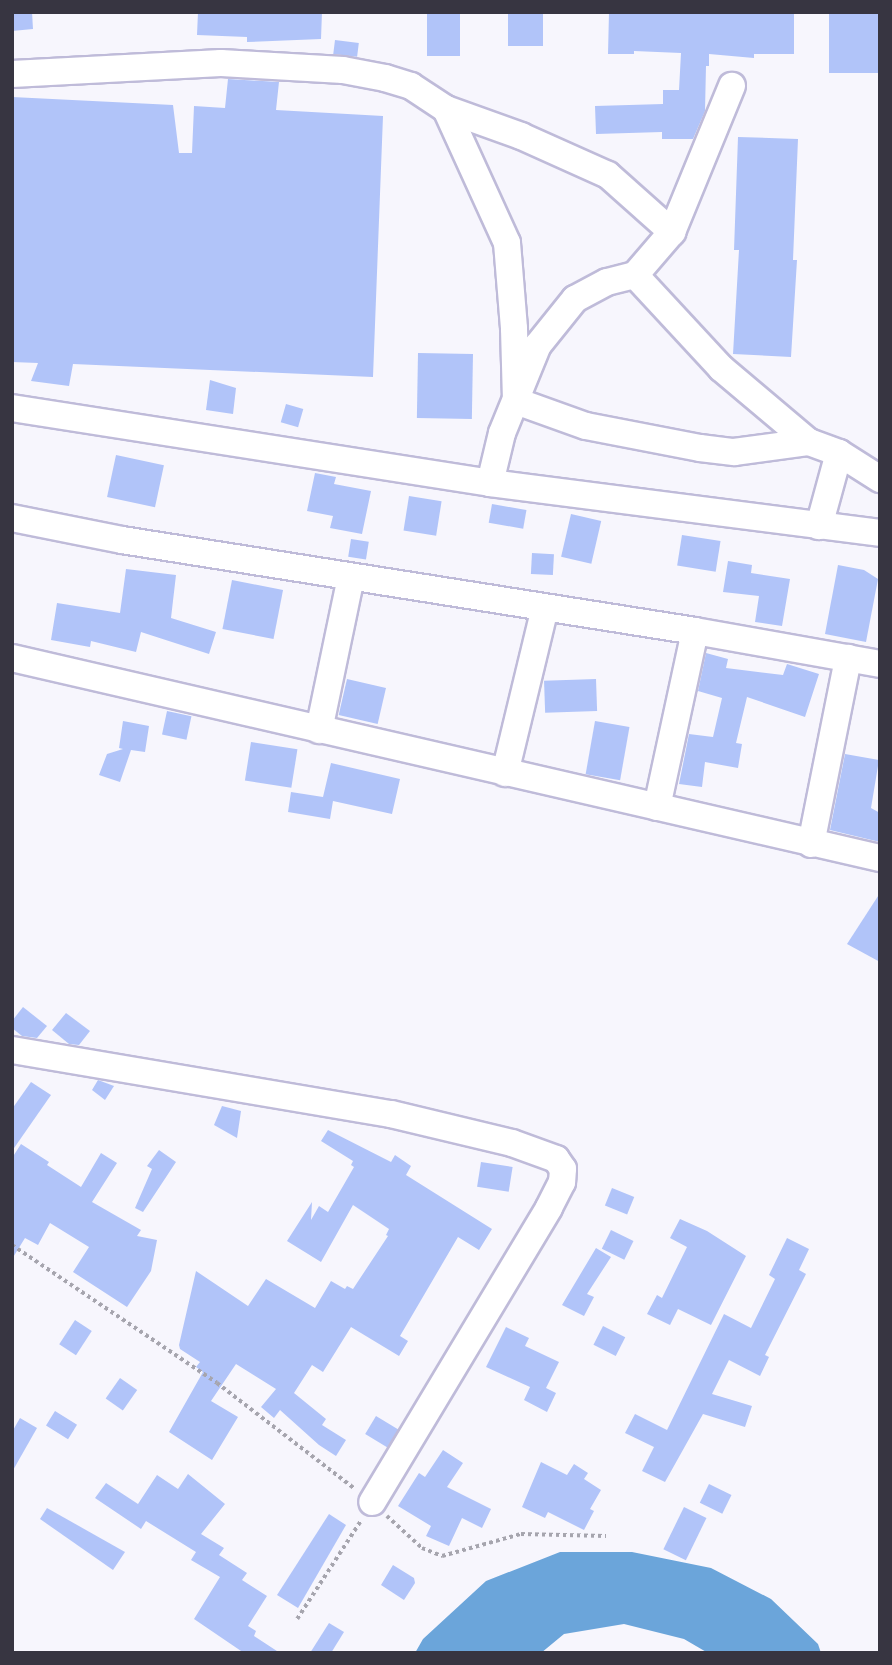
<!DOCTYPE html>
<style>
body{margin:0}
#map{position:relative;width:892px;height:1665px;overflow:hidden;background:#f7f6fd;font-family:Jost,sans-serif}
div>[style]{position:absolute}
.water>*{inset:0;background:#6ba5da}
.building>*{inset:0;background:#b1c4f9;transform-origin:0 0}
.path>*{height:3.5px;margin-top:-1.75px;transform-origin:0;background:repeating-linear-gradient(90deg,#a6a5ae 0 3.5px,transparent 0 7px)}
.roads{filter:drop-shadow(2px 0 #bfbbd9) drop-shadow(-2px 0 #bfbbd9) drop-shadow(0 2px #bfbbd9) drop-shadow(0 -2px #bfbbd9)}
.minor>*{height:26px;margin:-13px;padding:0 13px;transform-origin:13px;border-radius:13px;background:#fff}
span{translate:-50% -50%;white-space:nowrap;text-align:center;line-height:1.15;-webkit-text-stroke:5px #fff;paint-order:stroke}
.frame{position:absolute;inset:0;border:14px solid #373541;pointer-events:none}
</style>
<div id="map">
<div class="water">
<div style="clip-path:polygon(560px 1552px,632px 1552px,711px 1568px,771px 1599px,818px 1644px,821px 1653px,708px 1653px,684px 1639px,624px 1624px,564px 1634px,541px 1653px,415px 1653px,423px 1639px,486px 1581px)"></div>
</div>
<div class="building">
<div style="clip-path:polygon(12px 12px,32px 12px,33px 29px,12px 31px)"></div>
<div style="clip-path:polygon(198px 12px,322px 12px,321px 39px,247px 42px,247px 37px,197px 35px)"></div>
<div style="left:427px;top:12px;width:33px;height:44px"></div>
<div style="left:508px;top:12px;width:35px;height:34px"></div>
<div style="clip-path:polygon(609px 12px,794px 12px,794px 54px,754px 54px,754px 58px,709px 54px,709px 66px,706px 66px,705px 111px,693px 139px,662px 139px,662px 132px,596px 134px,595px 106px,663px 104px,663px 90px,679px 90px,681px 53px,634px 51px,634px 54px,608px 54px)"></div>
<div style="left:829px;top:12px;width:51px;height:61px"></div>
<div style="left:335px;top:40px;width:24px;height:14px;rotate:7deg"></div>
<div style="clip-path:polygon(228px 79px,279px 82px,276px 110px,383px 116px,373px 377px,73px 364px,69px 386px,31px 381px,38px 363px,12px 362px,12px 97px,173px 105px,179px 153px,192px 153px,194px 106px,225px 108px)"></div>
<div style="clip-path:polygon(738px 137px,798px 139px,793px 260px,797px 260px,791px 357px,733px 354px,739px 250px,734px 250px)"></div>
<div style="left:418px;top:353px;width:55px;height:65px;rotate:1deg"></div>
<div style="clip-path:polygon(210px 380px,236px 388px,233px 414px,206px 410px)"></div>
<div style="left:286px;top:404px;width:18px;height:19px;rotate:16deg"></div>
<div style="left:116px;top:455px;width:49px;height:43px;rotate:12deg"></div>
<div style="clip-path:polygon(315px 473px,336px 477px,334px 484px,371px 491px,362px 534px,330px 528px,333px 516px,307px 511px)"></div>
<div style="left:409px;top:496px;width:33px;height:35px;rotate:9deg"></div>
<div style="left:492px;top:504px;width:35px;height:19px;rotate:10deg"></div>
<div style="left:571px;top:514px;width:31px;height:44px;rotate:13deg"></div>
<div style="left:682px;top:535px;width:39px;height:31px;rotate:9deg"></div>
<div style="left:351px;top:539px;width:18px;height:18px;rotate:9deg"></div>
<div style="left:532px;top:553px;width:22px;height:21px;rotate:3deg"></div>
<div style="clip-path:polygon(728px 561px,752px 565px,751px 573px,790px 579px,782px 626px,755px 622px,759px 596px,723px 592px)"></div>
<div style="clip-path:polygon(838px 565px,864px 570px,878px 579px,866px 642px,825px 634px)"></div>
<div style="clip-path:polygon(126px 569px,176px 575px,171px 618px,216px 632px,209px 654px,141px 632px,136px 652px,91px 641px,90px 647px,51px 640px,57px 603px,120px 613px)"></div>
<div style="left:232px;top:580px;width:52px;height:50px;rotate:11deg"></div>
<div style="clip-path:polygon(706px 653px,728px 659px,726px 668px,783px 675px,787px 664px,819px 674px,805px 717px,747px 697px,736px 743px,742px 744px,738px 768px,705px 762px,702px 787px,679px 784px,689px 734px,713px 737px,722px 698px,698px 691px)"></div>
<div style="left:347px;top:679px;width:40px;height:37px;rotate:13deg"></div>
<div style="left:596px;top:679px;width:32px;height:52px;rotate:88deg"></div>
<div style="left:167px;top:711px;width:25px;height:24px;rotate:12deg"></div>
<div style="clip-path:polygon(123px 721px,149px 726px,145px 752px,131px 750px,120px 782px,99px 775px,107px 754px,123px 749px,119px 748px)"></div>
<div style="left:595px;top:721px;width:35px;height:54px;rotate:10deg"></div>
<div style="left:251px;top:742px;width:47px;height:39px;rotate:9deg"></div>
<div style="clip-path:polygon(845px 754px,879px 760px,871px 808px,880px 813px,880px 842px,830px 830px)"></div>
<div style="clip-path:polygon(331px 763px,400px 779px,392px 814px,333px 801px,330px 819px,288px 812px,291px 792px,323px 797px)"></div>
<div style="clip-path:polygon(880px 893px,880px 962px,847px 944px)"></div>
<div style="clip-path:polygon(23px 1007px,47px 1026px,37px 1038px,22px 1036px,12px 1028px,12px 1021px)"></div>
<div style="clip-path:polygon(66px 1013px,90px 1031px,79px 1045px,69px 1044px,52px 1030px)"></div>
<div style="clip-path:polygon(98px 1080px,114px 1086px,105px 1100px,92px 1090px)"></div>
<div style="clip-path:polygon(31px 1082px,51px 1095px,12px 1151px,12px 1109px)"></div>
<div style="clip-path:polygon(222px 1106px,241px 1111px,237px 1138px,214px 1125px)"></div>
<div style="clip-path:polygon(328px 1130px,391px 1162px,395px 1155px,411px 1166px,406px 1175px,492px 1229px,479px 1250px,458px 1237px,400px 1336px,408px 1341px,399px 1356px,351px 1327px,323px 1372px,312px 1365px,294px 1393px,326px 1419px,322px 1425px,346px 1440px,336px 1456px,319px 1445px,280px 1410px,274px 1418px,261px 1407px,276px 1389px,236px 1364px,211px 1401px,238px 1417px,212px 1460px,169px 1432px,203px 1372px,196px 1367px,200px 1362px,180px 1349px,179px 1345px,196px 1271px,248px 1306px,266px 1279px,315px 1308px,331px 1281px,345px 1289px,347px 1286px,353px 1289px,388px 1236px,386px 1235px,389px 1229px,353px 1205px,321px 1262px,287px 1241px,312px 1202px,311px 1220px,319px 1206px,328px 1212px,354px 1167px,351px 1165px,353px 1161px,321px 1141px)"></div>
<div style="clip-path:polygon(21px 1144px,49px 1162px,47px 1165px,81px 1187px,101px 1153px,117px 1163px,92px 1202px,141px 1230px,137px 1236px,157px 1240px,151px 1271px,127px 1307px,73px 1272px,89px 1247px,50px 1223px,38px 1245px,25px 1238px,12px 1259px,12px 1158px)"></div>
<div style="clip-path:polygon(159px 1150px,176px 1162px,143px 1212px,135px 1208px,152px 1169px,147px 1166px)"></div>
<div style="left:481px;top:1162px;width:32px;height:25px;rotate:9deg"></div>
<div style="left:612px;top:1188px;width:24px;height:19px;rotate:22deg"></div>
<div style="clip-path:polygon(680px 1219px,707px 1231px,746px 1256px,711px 1325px,678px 1309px,670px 1325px,647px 1314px,657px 1295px,662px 1298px,687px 1247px,670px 1238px)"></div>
<div style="left:611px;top:1230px;width:25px;height:21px;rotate:26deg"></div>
<div style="clip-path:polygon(787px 1238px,809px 1249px,799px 1270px,806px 1274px,765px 1355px,769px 1357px,760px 1376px,729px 1360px,712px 1394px,752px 1406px,745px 1427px,703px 1414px,665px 1482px,642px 1471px,654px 1447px,625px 1433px,635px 1414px,667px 1430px,724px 1314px,751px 1328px,775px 1279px,769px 1275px)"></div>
<div style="clip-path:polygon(596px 1248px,611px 1257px,587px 1294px,594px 1297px,584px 1316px,562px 1305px)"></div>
<div style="left:75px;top:1320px;width:20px;height:29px;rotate:33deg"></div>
<div style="left:603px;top:1326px;width:25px;height:21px;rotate:27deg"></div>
<div style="clip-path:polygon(506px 1327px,529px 1338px,525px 1346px,559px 1362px,546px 1388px,556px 1393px,547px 1412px,524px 1400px,530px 1387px,486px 1367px)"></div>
<div style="left:120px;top:1378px;width:21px;height:25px;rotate:35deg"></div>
<div style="left:55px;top:1411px;width:26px;height:17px;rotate:32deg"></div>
<div style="left:376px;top:1416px;width:26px;height:21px;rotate:31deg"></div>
<div style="clip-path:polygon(20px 1418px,37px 1428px,12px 1472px,12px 1432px)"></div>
<div style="clip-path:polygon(443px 1450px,463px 1463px,447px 1487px,491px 1509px,482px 1528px,462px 1518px,449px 1546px,426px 1536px,431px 1526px,398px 1506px,419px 1473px,425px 1477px)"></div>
<div style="clip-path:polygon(541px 1462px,567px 1475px,574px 1464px,588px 1473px,584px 1479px,601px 1490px,590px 1509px,594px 1511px,584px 1530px,548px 1512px,545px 1518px,522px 1507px)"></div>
<div style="clip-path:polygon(188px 1474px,225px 1504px,201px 1534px,224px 1548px,219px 1555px,247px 1573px,242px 1580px,267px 1596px,248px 1626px,256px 1631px,254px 1636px,280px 1653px,244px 1653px,194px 1619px,220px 1577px,191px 1560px,196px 1552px,146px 1521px,141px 1529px,95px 1498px,106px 1483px,138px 1504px,157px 1475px,178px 1489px)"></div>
<div style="left:709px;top:1484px;width:25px;height:21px;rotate:26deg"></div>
<div style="left:684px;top:1507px;width:25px;height:47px;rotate:26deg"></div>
<div style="clip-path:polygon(47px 1508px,125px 1552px,113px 1570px,40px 1519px)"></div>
<div style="clip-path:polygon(329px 1514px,346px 1525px,298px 1608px,277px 1595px)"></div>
<div style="clip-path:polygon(393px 1565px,414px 1578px,415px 1583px,404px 1600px,381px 1585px)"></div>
<div style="clip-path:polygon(329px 1623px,344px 1632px,331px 1653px,310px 1653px)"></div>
</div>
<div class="path">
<div style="left:12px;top:1245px;width:247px;rotate:33.9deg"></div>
<div style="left:217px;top:1383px;width:174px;rotate:37.5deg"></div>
<div style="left:387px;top:1516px;width:47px;rotate:42.4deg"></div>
<div style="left:422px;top:1548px;width:22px;rotate:22deg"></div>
<div style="left:442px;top:1556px;width:82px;rotate:-15.6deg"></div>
<div style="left:521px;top:1534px;width:85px;rotate:1.3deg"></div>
<div style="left:297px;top:1619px;width:116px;rotate:-57deg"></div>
</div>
<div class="roads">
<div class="minor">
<div style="left:12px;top:74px;width:209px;rotate:-3deg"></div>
<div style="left:221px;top:63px;width:122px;rotate:3.3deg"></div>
<div style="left:343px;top:70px;width:43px;rotate:10.8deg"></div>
<div style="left:385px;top:78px;width:27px;rotate:17deg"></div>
<div style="left:411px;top:86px;width:42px;rotate:33.3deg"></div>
<div style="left:446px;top:109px;width:80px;rotate:19.8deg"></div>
<div style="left:521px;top:136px;width:95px;rotate:24.1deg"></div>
<div style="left:608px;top:175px;width:86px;rotate:41.7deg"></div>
<div style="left:446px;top:109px;width:147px;rotate:65.5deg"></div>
<div style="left:507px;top:243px;width:86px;rotate:85.3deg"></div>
<div style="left:514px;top:329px;width:72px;rotate:88.4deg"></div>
<div style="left:516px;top:401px;width:74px;rotate:19.7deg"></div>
<div style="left:586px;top:426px;width:116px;rotate:10.9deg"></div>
<div style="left:700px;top:448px;width:34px;rotate:7deg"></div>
<div style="left:734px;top:452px;width:76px;rotate:-7.6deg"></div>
<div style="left:635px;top:275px;width:127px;rotate:47.2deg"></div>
<div style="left:721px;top:368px;width:115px;rotate:40.1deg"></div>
<div style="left:809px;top:442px;width:32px;rotate:20deg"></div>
<div style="left:839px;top:453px;width:76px;rotate:105.3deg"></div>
<div style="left:12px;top:408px;width:484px;rotate:8.9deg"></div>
<div style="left:490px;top:483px;width:393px;rotate:7.3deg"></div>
<div style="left:839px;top:453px;width:49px;rotate:32.4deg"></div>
<div style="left:490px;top:483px;width:51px;rotate:-76.5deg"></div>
<div style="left:502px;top:433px;width:95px;rotate:-67.8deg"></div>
<div style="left:538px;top:345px;width:59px;rotate:-51.2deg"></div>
<div style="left:575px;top:299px;width:36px;rotate:-28deg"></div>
<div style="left:607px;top:282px;width:29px;rotate:-14deg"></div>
<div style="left:635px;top:275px;width:57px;rotate:-49.3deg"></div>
<div style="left:672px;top:232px;width:158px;rotate:-67.7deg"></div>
<div style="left:12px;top:518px;width:112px;rotate:11.3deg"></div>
<div style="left:122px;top:540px;width:580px;rotate:9.02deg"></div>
<div style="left:695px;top:631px;width:188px;rotate:10.1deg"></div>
<div style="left:12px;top:658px;width:891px;rotate:12.98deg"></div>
<div style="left:319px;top:730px;width:156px;rotate:-78.2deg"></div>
<div style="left:505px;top:773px;width:170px;rotate:-76.4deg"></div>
<div style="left:657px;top:807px;width:180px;rotate:-77.8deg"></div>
<div style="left:811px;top:844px;width:190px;rotate:-78.7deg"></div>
<div style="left:12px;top:1050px;width:384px;rotate:9.6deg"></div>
<div style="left:391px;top:1114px;width:124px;rotate:13.5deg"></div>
<div style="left:512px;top:1143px;width:47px;rotate:20deg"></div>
<div style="left:556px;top:1159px;width:12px;rotate:55deg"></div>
<div style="left:563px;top:1169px;width:13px;rotate:94deg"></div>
<div style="left:562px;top:1182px;width:29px;rotate:117deg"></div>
<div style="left:549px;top:1208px;width:343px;rotate:121deg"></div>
</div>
</div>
<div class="frame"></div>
</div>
